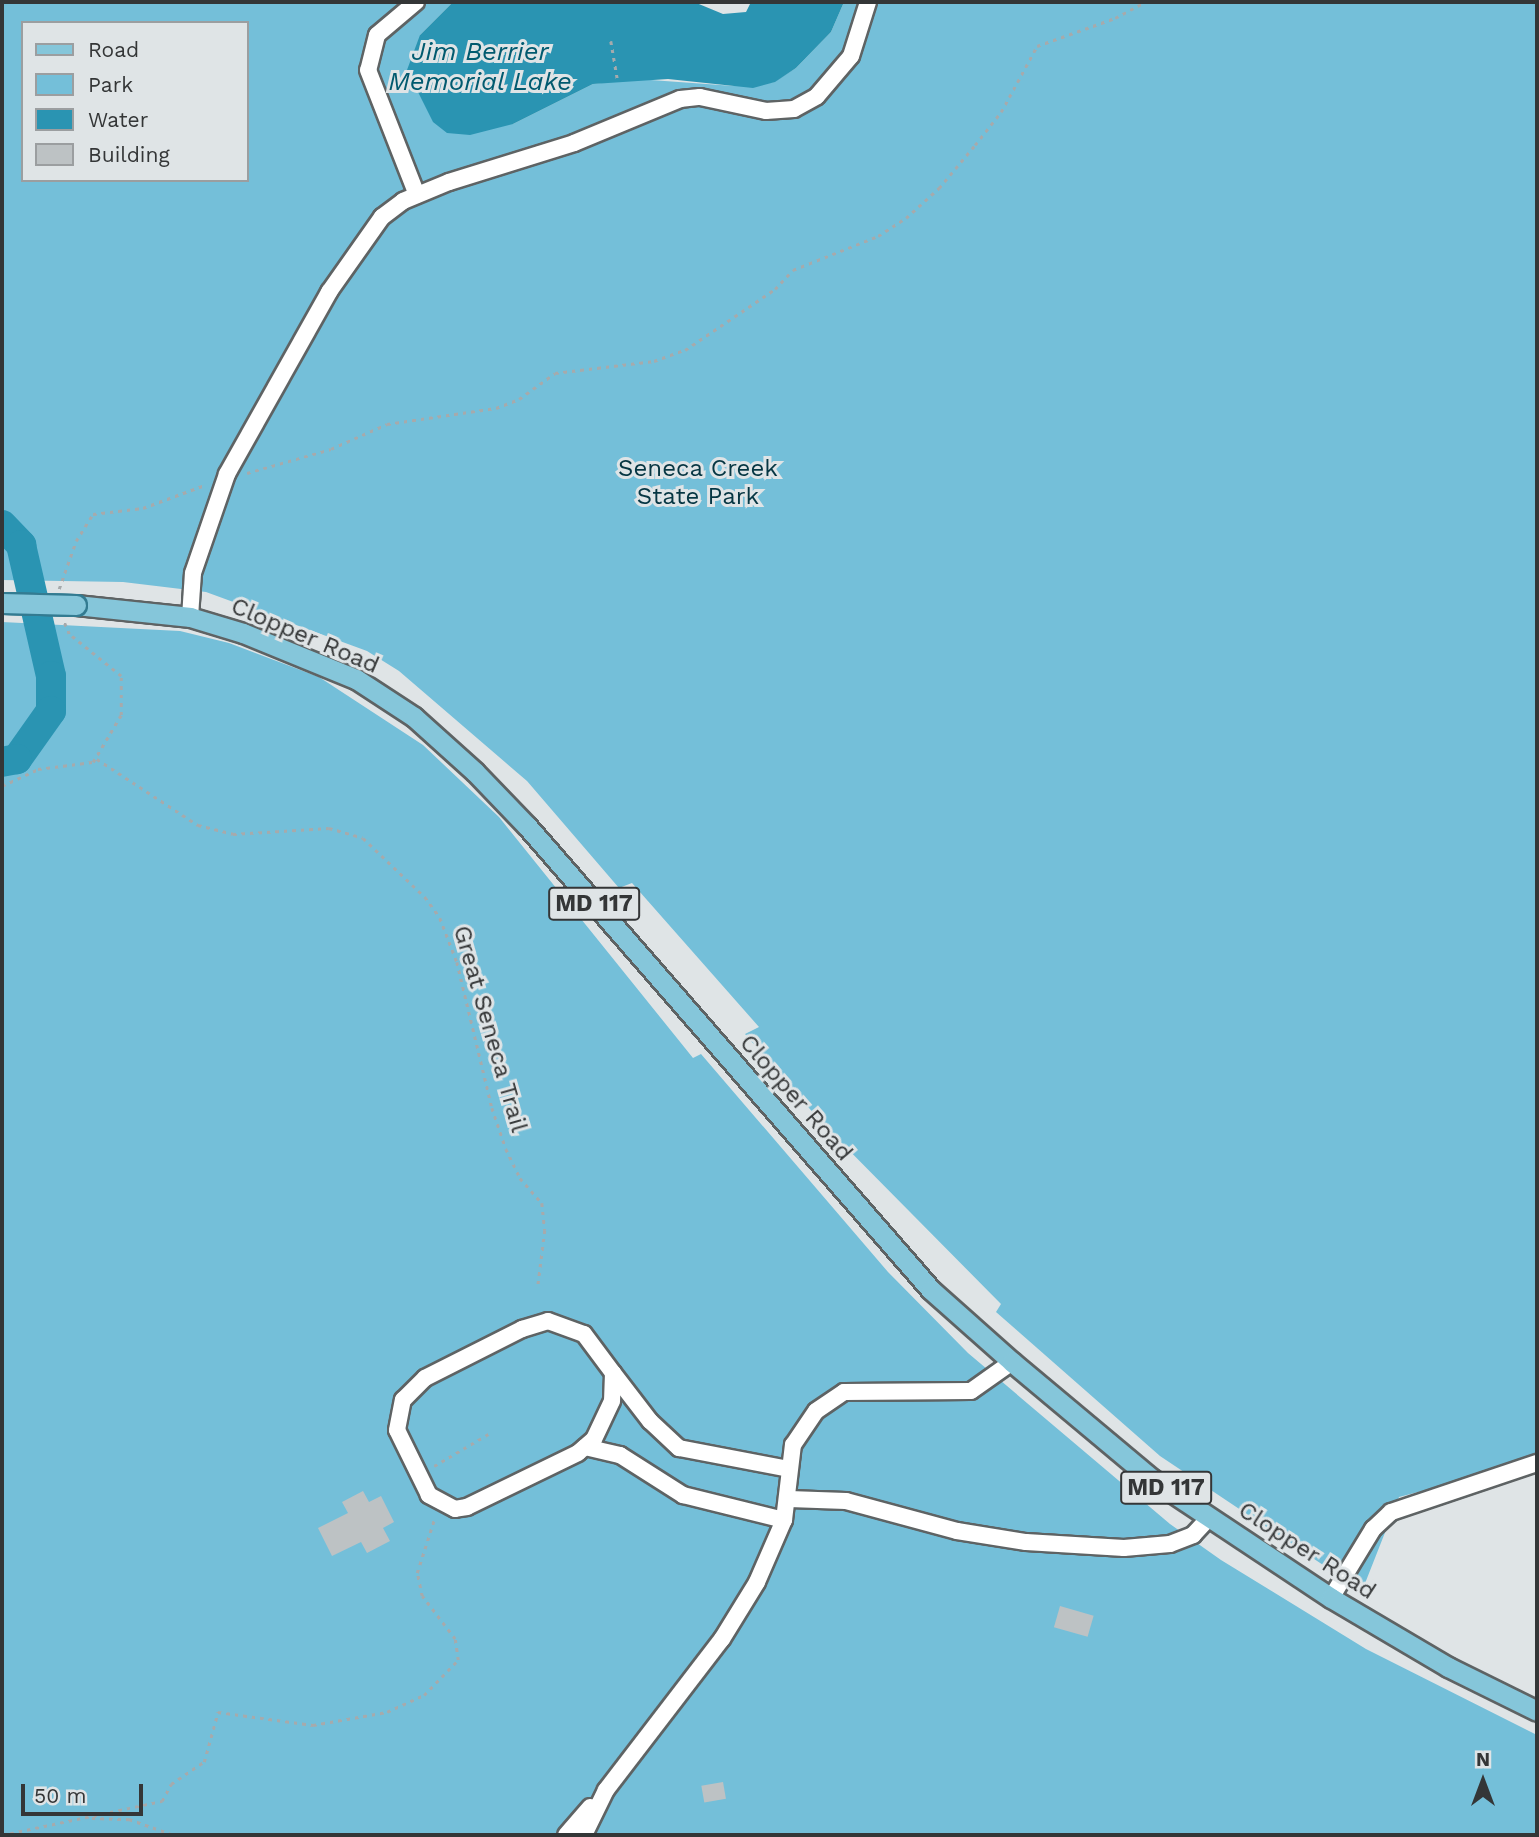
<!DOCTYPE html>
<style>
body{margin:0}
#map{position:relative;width:1539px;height:1837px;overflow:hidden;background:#dfe4e6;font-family:"Work Sans",sans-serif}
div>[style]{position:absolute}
.green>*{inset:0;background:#74bfd9}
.water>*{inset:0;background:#2a94b2}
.river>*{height:30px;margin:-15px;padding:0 15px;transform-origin:15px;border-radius:15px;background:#2a94b2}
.building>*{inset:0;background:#bdc2c4;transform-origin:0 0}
.path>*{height:2.5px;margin-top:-1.25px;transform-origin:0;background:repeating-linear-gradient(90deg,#a6aaac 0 3.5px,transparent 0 8.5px)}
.roads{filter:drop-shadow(2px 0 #5e6364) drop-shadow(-2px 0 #5e6364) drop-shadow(0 2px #5e6364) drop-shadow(0 -2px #5e6364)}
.minor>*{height:16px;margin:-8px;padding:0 8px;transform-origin:8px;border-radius:8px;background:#fff}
.major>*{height:19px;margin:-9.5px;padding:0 9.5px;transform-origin:9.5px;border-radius:9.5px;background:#85c6da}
.bridges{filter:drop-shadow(2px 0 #337b91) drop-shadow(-2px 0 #337b91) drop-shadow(0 2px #337b91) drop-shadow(0 -2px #337b91)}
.major-bridge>*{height:19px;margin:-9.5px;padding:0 9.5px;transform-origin:9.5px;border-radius:9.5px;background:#85c6da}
span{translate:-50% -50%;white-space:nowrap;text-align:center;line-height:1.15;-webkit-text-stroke:6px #dfe4e6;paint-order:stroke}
.shield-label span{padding:2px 5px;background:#dfe4e6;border:2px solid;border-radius:5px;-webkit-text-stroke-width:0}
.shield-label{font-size:23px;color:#343637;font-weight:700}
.park-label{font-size:24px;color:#063643}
.street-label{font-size:24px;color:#343637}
.water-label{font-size:26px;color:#015a6f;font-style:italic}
.frame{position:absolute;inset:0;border:4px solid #343637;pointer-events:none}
.legend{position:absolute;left:21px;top:21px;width:228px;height:161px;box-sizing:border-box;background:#dfe4e6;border:2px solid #9b9ea0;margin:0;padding:9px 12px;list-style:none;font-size:21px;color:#343637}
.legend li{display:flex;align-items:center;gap:14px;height:35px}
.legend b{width:35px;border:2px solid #9b9ea0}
.north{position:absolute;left:1448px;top:1746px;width:70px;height:70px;-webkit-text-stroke:5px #dfe4e6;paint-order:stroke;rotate:0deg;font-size:19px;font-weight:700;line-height:28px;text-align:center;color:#343637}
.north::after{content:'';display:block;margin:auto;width:24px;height:32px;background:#343637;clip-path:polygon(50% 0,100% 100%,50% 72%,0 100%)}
.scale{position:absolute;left:21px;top:1784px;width:122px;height:32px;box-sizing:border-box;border:4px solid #343637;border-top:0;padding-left:9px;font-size:21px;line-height:24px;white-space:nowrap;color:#343637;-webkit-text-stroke:5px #dfe4e6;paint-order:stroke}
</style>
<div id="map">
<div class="green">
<div style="clip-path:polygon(evenodd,2px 2px,453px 2px,420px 35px,513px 124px,593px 84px,637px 79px,734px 86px,774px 82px,796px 68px,831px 32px,844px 2px,1537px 2px,1537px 1461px,1399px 1497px,1362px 1591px,1160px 1456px,996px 1312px,1001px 1304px,822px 1123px,745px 1034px,759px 1027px,632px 883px,619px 888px,527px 781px,399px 671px,367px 651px,206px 592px,123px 582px,2px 580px,2px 2px,23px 23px,247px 23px,247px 180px,23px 180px,23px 23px)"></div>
<div style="clip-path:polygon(2px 622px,180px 631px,229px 643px,319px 677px,423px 745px,499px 817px,693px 1058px,701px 1054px,888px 1272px,968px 1353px,1170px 1524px,1221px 1560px,1366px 1649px,1537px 1735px,1537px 1835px,2px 1835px)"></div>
</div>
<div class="water">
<div style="clip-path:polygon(453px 2px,694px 2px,723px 14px,746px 12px,751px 2px,844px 2px,831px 32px,796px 68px,775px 82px,753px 88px,668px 79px,593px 84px,513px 124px,470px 135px,447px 133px,433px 122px,407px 70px,420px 35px)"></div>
</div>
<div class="river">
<div style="left:2px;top:525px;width:28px;rotate:46deg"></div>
<div style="left:21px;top:545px;width:134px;rotate:77.1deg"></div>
<div style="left:51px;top:676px;width:35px;rotate:90deg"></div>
<div style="left:51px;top:711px;width:59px;rotate:125.3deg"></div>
<div style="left:17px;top:759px;width:15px;rotate:169deg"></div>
</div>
<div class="building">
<div style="clip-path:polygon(363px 1491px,369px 1502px,381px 1496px,394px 1522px,383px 1528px,390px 1541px,367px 1553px,361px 1542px,332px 1556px,318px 1528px,348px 1513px,342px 1502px)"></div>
<div style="left:1060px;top:1606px;width:35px;height:22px;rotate:16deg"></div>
<div style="left:723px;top:1782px;width:17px;height:22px;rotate:80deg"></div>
</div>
<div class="path">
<div style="left:611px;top:41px;width:42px;rotate:80.3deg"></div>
<div style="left:247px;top:473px;width:87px;rotate:-15.9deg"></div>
<div style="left:331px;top:449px;width:61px;rotate:-24.1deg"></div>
<div style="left:387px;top:424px;width:110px;rotate:-8.4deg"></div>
<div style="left:496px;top:408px;width:25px;rotate:-21deg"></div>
<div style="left:519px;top:399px;width:44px;rotate:-35.8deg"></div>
<div style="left:555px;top:373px;width:100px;rotate:-6.9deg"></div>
<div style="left:654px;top:361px;width:33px;rotate:-20deg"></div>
<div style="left:685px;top:350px;width:109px;rotate:-34.1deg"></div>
<div style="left:775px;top:289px;width:26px;rotate:-47deg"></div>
<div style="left:793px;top:270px;width:92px;rotate:-21.8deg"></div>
<div style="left:878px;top:236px;width:33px;rotate:-33deg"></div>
<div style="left:906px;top:218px;width:45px;rotate:-42.3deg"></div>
<div style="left:939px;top:188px;width:56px;rotate:-50.1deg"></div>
<div style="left:975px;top:145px;width:42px;rotate:-51.8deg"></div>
<div style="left:1001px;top:112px;width:75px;rotate:-61.4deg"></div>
<div style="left:1037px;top:46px;width:83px;rotate:-19.7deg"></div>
<div style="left:1115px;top:18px;width:34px;rotate:-28deg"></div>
<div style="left:59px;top:589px;width:51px;rotate:-70.5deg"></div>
<div style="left:76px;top:541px;width:32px;rotate:-58deg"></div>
<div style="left:93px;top:514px;width:50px;rotate:-6.8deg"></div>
<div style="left:143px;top:508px;width:66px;rotate:-20.4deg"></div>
<div style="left:97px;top:759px;width:121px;rotate:33.2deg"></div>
<div style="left:198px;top:825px;width:36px;rotate:14deg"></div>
<div style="left:233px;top:834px;width:96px;rotate:-3.6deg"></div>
<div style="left:329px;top:828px;width:35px;rotate:16deg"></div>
<div style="left:363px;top:838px;width:86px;rotate:43.6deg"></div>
<div style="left:425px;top:897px;width:26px;rotate:54deg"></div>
<div style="left:440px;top:918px;width:47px;rotate:68.9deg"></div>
<div style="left:457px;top:962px;width:150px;rotate:76.5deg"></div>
<div style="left:492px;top:1108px;width:43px;rotate:71.1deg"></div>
<div style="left:506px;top:1149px;width:32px;rotate:64deg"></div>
<div style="left:520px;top:1178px;width:33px;rotate:49deg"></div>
<div style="left:542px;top:1203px;width:27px;rotate:84deg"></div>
<div style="left:545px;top:1230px;width:56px;rotate:97.1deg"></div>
<div style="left:2px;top:786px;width:40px;rotate:-25deg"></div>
<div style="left:38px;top:769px;width:55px;rotate:-7.3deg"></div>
<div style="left:93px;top:762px;width:55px;rotate:-59.2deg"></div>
<div style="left:121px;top:715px;width:39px;rotate:-90deg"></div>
<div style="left:121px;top:676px;width:67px;rotate:-141.1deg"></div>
<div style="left:69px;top:634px;width:13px;rotate:-113deg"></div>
<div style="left:434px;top:1466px;width:65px;rotate:-30.5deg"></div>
<div style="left:92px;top:1818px;width:37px;rotate:2deg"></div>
<div style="left:129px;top:1819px;width:48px;rotate:19.6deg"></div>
<div style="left:2px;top:1835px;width:164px;rotate:-12deg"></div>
<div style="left:162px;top:1801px;width:19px;rotate:-62deg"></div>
<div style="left:171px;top:1784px;width:40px;rotate:-34deg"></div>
<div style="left:204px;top:1762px;width:52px;rotate:-74.4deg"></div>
<div style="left:218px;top:1712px;width:96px;rotate:7.8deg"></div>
<div style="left:313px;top:1725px;width:75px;rotate:-10deg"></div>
<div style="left:387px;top:1712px;width:41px;rotate:-24.7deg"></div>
<div style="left:424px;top:1695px;width:49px;rotate:-45.8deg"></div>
<div style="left:458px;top:1660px;width:21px;rotate:-98deg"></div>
<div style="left:455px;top:1639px;width:54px;rotate:-127.5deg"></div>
<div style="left:422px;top:1596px;width:24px;rotate:-102deg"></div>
<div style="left:417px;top:1573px;width:59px;rotate:-72.2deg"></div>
</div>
<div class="roads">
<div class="minor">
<div style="left:416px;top:2px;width:51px;rotate:139.8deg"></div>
<div style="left:377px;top:35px;width:36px;rotate:104deg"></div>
<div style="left:368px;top:70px;width:134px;rotate:68.6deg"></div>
<div style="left:190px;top:617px;width:44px;rotate:-86.1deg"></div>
<div style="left:193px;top:573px;width:105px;rotate:-71deg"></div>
<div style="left:227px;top:474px;width:209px;rotate:-60.7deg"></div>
<div style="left:329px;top:292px;width:92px;rotate:-54.8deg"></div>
<div style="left:382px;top:217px;width:26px;rotate:-37deg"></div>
<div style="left:403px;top:201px;width:50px;rotate:-22.4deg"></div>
<div style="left:449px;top:182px;width:131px;rotate:-17.3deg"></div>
<div style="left:574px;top:143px;width:115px;rotate:-22.5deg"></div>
<div style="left:680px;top:99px;width:20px;rotate:-6deg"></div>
<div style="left:700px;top:97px;width:67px;rotate:12deg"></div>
<div style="left:766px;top:111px;width:28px;rotate:-4deg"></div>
<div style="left:794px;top:109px;width:26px;rotate:-29deg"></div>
<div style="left:817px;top:96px;width:52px;rotate:-49.6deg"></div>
<div style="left:851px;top:56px;width:57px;rotate:-72.5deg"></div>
<div style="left:613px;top:1373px;width:28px;rotate:92deg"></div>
<div style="left:612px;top:1401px;width:42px;rotate:115.3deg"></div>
<div style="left:594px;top:1439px;width:21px;rotate:139deg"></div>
<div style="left:578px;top:1453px;width:123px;rotate:154.1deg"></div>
<div style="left:467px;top:1507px;width:12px;rotate:171deg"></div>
<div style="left:455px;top:1509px;width:30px;rotate:-152deg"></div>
<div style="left:429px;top:1495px;width:72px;rotate:-116.2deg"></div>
<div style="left:397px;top:1430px;width:31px;rotate:-79deg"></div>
<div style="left:403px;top:1400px;width:31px;rotate:-45deg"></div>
<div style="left:425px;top:1378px;width:109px;rotate:-26.8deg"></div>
<div style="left:522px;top:1329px;width:27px;rotate:-17deg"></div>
<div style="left:548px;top:1321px;width:38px;rotate:20deg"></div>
<div style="left:584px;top:1334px;width:49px;rotate:53.4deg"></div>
<div style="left:613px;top:1373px;width:61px;rotate:52.4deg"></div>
<div style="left:650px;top:1421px;width:40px;rotate:43deg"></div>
<div style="left:679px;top:1448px;width:112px;rotate:10.8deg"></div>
<div style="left:585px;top:1447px;width:36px;rotate:13deg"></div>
<div style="left:620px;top:1455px;width:75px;rotate:32.4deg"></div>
<div style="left:683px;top:1495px;width:104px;rotate:13.9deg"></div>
<div style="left:789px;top:1499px;width:57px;rotate:2deg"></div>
<div style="left:846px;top:1501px;width:115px;rotate:15.1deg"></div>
<div style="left:957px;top:1531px;width:70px;rotate:9.1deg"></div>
<div style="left:1026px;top:1542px;width:98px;rotate:3.5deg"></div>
<div style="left:1124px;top:1548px;width:46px;rotate:-5deg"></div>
<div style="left:1170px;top:1544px;width:25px;rotate:-21deg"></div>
<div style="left:1193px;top:1535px;width:25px;rotate:-47deg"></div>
<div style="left:1331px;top:1598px;width:81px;rotate:-58.7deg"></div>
<div style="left:1373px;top:1529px;width:25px;rotate:-43deg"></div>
<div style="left:1391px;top:1512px;width:154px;rotate:-18.6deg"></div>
<div style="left:566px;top:1835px;width:37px;rotate:-49deg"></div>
<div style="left:584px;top:1835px;width:50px;rotate:-63.9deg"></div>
<div style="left:606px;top:1790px;width:190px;rotate:-52.5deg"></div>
<div style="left:722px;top:1639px;width:67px;rotate:-58.4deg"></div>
<div style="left:757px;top:1582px;width:68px;rotate:-66.5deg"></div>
<div style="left:784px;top:1520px;width:76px;rotate:-83.2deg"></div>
<div style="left:793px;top:1445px;width:41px;rotate:-55.9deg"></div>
<div style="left:816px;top:1411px;width:34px;rotate:-34deg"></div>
<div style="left:844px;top:1392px;width:127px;rotate:-0.5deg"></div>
<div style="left:971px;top:1391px;width:50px;rotate:-35.3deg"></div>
</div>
<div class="major">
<div style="left:76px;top:605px;width:115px;rotate:6deg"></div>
<div style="left:190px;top:617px;width:55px;rotate:16.8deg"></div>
<div style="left:243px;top:633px;width:122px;rotate:22.2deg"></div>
<div style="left:356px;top:679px;width:69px;rotate:33.2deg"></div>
<div style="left:414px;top:717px;width:82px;rotate:42deg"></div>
<div style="left:475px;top:772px;width:75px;rotate:46.1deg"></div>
<div style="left:527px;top:826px;width:615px;rotate:48.95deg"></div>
<div style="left:931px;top:1290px;width:108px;rotate:41.6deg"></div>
<div style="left:1012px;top:1362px;width:182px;rotate:39.9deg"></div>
<div style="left:1152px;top:1479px;width:215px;rotate:33.6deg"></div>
<div style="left:1331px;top:1598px;width:136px;rotate:30.5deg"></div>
<div style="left:1448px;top:1667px;width:99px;rotate:26.3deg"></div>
</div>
</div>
<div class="bridges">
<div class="major-bridge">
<div style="left:2px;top:603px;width:74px;rotate:1.5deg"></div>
</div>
</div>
<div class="shield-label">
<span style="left:594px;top:904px">MD 117</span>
<span style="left:1166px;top:1488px">MD 117</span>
</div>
<div class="park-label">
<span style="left:698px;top:483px">Seneca Creek<br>State Park</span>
</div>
<div class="street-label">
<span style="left:305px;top:636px;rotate:23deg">Clopper Road</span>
<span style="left:490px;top:1029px;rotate:74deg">Great Seneca Trail</span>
<span style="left:796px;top:1098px;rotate:49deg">Clopper Road</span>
<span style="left:1307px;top:1551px;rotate:33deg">Clopper Road</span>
</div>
<div class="water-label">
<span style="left:480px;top:67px">Jim Berrier<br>Memorial Lake</span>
</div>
<div class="frame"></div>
<ul class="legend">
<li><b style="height:9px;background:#85c6da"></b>Road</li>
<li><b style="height:19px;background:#74bfd9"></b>Park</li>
<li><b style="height:19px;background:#2a94b2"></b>Water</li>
<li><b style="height:19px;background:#bdc2c4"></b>Building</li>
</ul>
<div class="north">N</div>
<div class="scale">50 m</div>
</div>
